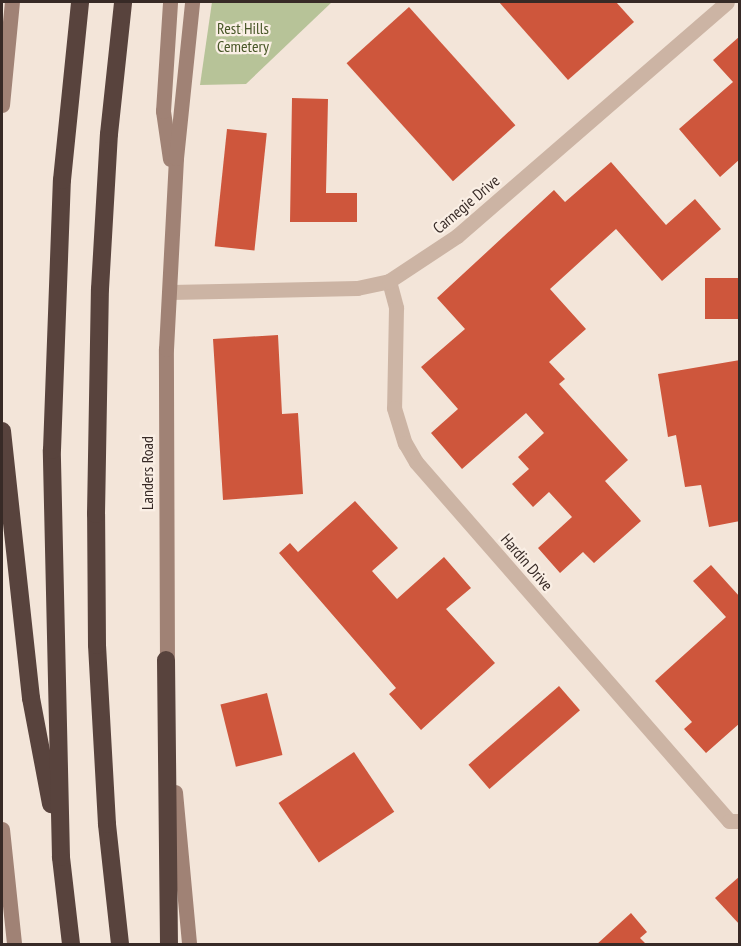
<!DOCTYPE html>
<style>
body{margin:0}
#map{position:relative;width:741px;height:946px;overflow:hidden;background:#f3e5d9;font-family:"PT Sans Narrow",sans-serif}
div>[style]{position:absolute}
.green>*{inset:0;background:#b7c398}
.building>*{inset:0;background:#ce563c;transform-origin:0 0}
.street>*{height:15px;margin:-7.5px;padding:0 7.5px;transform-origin:7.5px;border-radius:7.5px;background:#ccb4a4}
.secondary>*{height:15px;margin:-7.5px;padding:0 7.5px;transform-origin:7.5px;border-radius:7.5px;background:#a08275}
.highway>*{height:18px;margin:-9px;padding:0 9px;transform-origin:9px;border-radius:9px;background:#58433d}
span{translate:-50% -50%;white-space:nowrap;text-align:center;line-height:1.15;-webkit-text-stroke:4.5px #faefe5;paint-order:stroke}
.park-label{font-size:16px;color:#495728}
.street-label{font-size:16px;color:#372a26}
.frame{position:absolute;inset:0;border:3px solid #372a26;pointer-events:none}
</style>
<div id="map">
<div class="green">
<div style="clip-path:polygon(212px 2px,332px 2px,246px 84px,200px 85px)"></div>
</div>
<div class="building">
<div style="clip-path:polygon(499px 2px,616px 2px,634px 22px,568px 80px)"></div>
<div style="left:409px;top:7px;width:159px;height:84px;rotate:48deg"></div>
<div style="clip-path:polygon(740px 36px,740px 159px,720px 177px,679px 129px,733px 82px,713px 60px)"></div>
<div style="clip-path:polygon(292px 98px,328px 99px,326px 193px,357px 193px,357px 222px,290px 222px)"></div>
<div style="left:227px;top:129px;width:40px;height:118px;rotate:6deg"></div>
<div style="clip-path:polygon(611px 162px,666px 225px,695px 199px,721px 229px,662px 281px,616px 229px,550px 289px,586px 329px,549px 362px,565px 379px,559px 384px,628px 460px,605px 481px,641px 521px,594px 563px,583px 552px,560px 573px,538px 548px,572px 517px,549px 492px,533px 507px,512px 484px,529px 469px,518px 457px,544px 433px,526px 413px,462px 469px,431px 433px,458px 409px,421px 367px,465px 329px,437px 298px,554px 190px,565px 202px)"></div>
<div style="left:740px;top:278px;width:41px;height:35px;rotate:90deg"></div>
<div style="clip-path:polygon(278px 335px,282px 414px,298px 413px,303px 494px,223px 500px,213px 339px)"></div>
<div style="clip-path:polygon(740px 360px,740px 521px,709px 527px,701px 485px,685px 487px,676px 435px,668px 437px,658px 374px)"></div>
<div style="clip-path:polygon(355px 501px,398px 548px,372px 571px,397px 599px,444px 557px,471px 588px,446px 609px,495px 663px,421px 730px,389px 694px,396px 688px,279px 553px,290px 543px,298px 552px)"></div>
<div style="clip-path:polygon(711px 565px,740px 597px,740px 723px,706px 753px,684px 729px,692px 722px,655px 681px,726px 617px,693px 581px)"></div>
<div style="left:559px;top:686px;width:32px;height:120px;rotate:49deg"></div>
<div style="left:267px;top:693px;width:64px;height:48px;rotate:76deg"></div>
<div style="left:354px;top:752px;width:72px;height:91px;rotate:56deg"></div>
<div style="clip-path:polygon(740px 876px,740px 925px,715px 898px)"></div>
<div style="clip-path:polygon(631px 913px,647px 932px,640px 938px,647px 945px,596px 945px)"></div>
</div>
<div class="street">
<div style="left:389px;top:281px;width:28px;rotate:75deg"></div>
<div style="left:396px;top:308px;width:100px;rotate:91.1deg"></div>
<div style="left:394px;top:408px;width:37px;rotate:73deg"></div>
<div style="left:405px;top:443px;width:22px;rotate:60deg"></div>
<div style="left:416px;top:462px;width:476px;rotate:48.9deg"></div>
<div style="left:729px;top:821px;width:11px"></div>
<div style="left:170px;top:292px;width:187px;rotate:-1.2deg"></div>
<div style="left:357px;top:288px;width:33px;rotate:-12deg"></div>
<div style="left:389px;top:281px;width:82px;rotate:-33.5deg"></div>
<div style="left:457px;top:236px;width:357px;rotate:-40.9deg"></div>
</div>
<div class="secondary">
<div style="left:2px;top:105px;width:103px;rotate:-84.5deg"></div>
<div style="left:170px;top:159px;width:49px;rotate:-98.3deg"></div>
<div style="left:163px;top:111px;width:109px;rotate:-86.3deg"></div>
<div style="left:167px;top:669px;width:320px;rotate:-90.2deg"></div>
<div style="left:166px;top:349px;width:191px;rotate:-87deg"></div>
<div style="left:176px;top:158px;width:157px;rotate:-84.1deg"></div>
<div style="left:175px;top:792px;width:153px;rotate:84.7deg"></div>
<div style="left:2px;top:829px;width:116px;rotate:84deg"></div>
</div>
<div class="highway">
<div style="left:2px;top:431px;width:269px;rotate:83.8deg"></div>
<div style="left:31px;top:698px;width:108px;rotate:79.3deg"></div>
<div style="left:166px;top:660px;width:284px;rotate:89.4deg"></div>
<div style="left:71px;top:944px;width:88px;rotate:-96.6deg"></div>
<div style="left:61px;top:857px;width:407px;rotate:-91.3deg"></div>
<div style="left:52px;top:450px;width:270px;rotate:-87.9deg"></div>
<div style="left:62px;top:180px;width:179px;rotate:-84.2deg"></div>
<div style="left:120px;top:944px;width:121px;rotate:-96.2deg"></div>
<div style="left:107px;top:824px;width:179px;rotate:-93.2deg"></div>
<div style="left:97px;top:645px;width:131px;rotate:-90.4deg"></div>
<div style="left:96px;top:514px;width:225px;rotate:-89deg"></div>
<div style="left:100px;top:289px;width:155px;rotate:-86.7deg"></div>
<div style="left:109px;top:134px;width:133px;rotate:-83.9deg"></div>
</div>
<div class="park-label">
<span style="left:243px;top:37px">Rest Hills<br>Cemetery</span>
</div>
<div class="street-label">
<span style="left:466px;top:204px;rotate:-40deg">Carnegie Drive</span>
<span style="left:147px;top:473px;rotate:-90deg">Landers Road</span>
<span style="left:527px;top:562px;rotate:49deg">Hardin Drive</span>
</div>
<div class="frame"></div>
</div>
